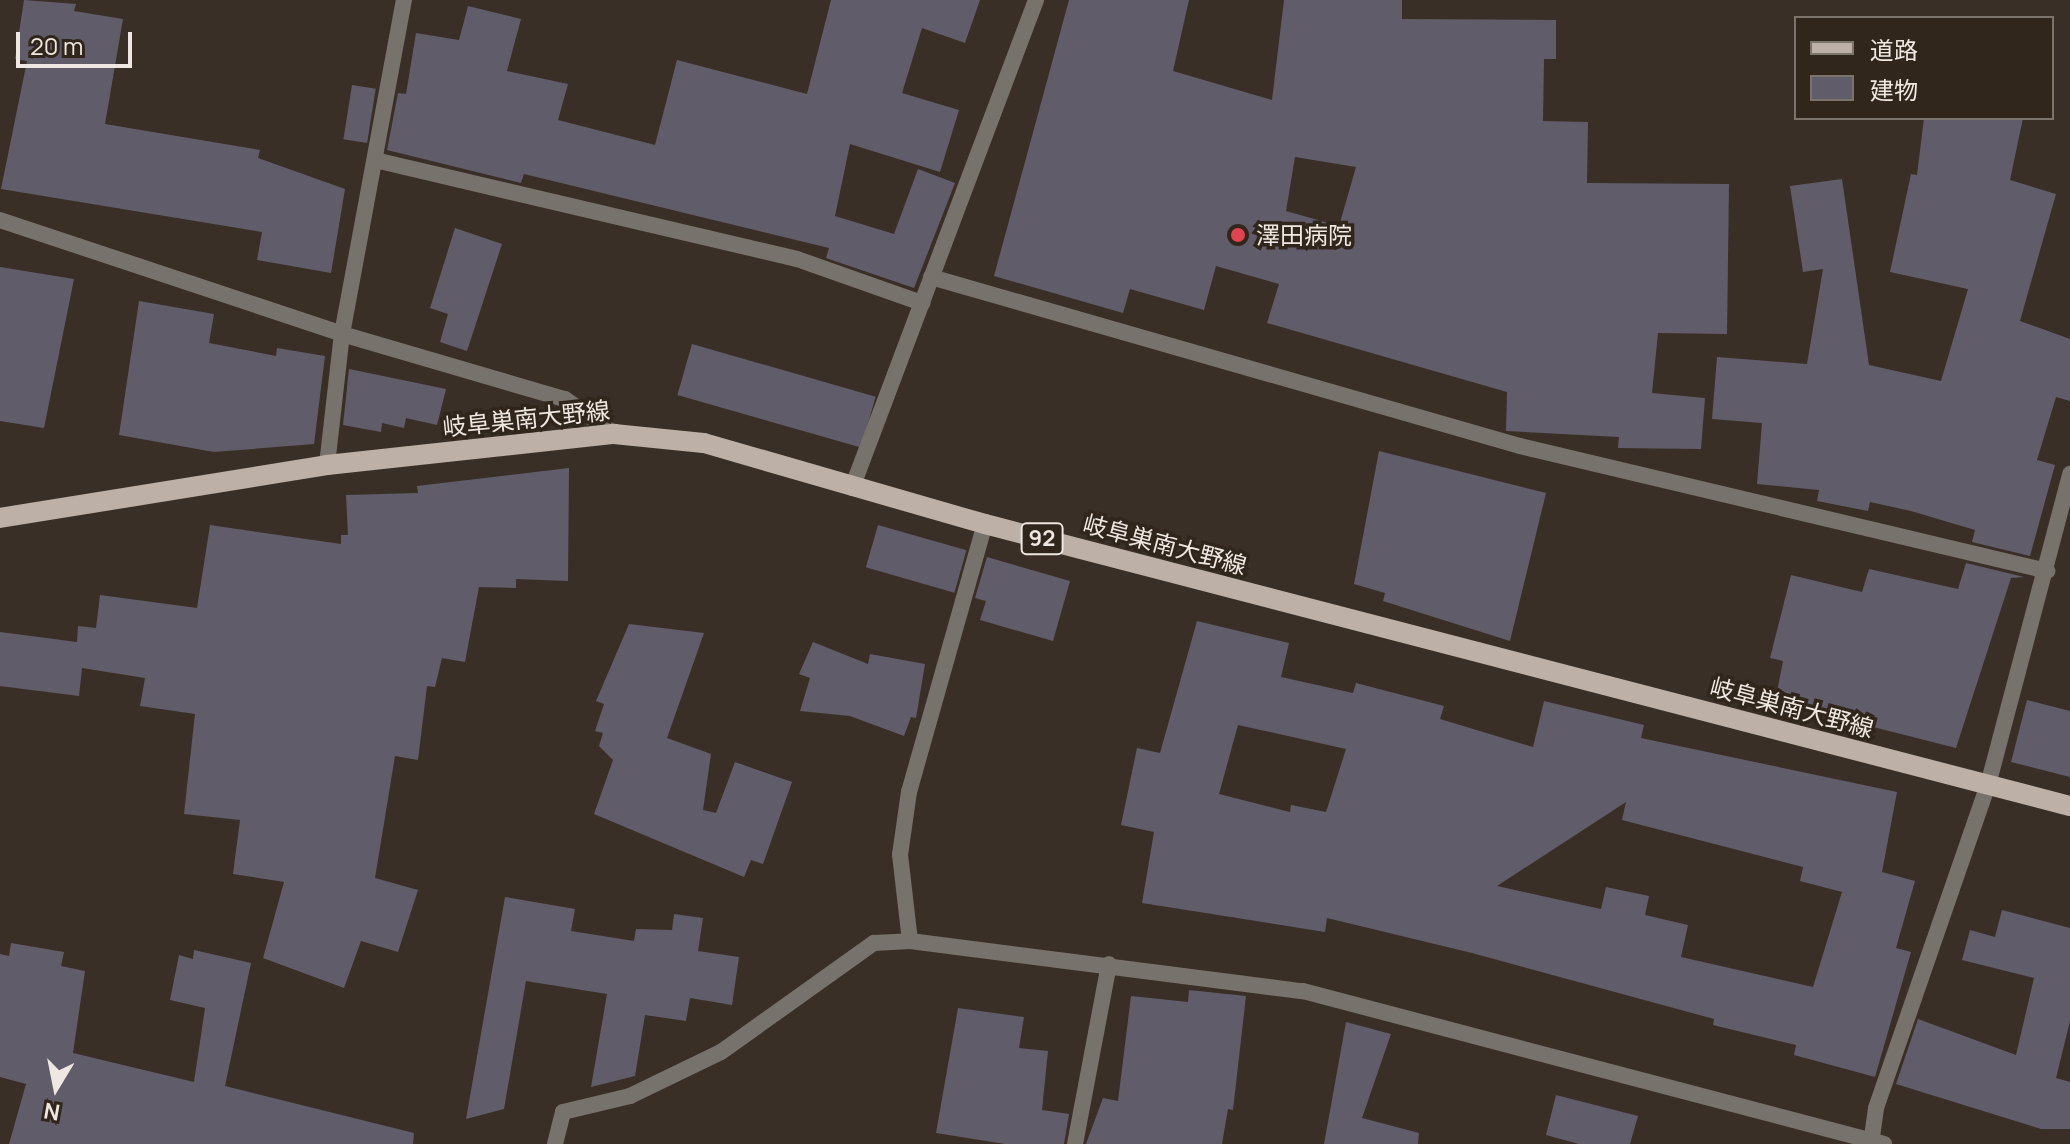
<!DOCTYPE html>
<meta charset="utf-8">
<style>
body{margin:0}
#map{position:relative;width:2070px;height:1144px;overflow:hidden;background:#3a2f26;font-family:Manrope,"Noto Sans JP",sans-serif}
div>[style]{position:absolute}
.building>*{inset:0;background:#615c6a;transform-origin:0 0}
.minor>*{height:16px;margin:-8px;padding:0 8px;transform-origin:8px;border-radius:8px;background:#78726d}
.primary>*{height:20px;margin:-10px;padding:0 10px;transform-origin:10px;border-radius:10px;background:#bdb1a7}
.dots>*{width:22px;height:22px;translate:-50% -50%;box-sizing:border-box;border:4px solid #30261c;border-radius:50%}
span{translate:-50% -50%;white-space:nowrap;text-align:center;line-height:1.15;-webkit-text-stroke:7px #30261c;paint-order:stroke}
.shield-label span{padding:2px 6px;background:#30261c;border:2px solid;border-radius:6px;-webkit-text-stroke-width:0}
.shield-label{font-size:22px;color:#efe8e2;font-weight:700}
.poi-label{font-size:24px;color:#efe8e2}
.left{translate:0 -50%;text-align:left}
.street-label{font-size:24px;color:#efe8e2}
.legend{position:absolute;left:1794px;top:16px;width:260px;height:104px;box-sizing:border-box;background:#30261c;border:2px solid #7c746b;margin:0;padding:10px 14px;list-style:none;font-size:24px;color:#efe8e2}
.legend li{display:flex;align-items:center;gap:16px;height:40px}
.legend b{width:40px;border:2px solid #7c746b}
.north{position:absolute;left:16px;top:1048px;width:80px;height:80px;-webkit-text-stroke:6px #30261c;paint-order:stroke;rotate:190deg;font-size:22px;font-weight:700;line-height:32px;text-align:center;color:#efe8e2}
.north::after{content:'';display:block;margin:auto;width:28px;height:36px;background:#efe8e2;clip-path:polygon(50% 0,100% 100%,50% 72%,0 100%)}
.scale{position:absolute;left:16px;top:32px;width:116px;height:36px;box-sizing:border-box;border:4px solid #efe8e2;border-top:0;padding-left:10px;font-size:24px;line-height:28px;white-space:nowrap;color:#efe8e2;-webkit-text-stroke:6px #30261c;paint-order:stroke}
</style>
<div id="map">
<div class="building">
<div style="clip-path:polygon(24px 0,76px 4px,74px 11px,123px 19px,105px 124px,260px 150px,258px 158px,345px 189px,331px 273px,257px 260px,262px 232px,1px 189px,27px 61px,15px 59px)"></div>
<div style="clip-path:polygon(831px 0,980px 0,965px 43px,922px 28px,902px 93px,959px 110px,940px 172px,850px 144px,835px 216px,894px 234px,918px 169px,955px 183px,914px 288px,826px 258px,829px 248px,524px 174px,521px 183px,387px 150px,398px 93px,406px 94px,416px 33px,459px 40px,468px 6px,521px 19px,507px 71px,568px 84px,558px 120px,655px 145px,677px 60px,807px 94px)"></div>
<div style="clip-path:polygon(evenodd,1069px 0,1189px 0,1173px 71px,1272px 100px,1284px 0,1402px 0,1402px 19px,1556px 20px,1556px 59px,1544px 59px,1543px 121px,1588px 122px,1587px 183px,1729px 184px,1727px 334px,1658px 333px,1652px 393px,1705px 398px,1701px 449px,1618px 448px,1619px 437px,1506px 431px,1507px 392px,1267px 323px,1279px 284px,1216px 266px,1204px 310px,1130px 289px,1123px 313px,994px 276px,1069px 0,1295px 157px,1356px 167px,1339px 226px,1286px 211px,1295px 157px)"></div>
<div style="left:352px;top:85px;width:24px;height:55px;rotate:9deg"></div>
<div style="clip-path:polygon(1924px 118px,2023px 118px,2010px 180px,2056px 194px,2020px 321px,2070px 339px,2070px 401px,2056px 397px,2037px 460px,2055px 465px,2030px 556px,1972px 542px,1975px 530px,1911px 511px,1870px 502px,1868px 511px,1817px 501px,1819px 490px,1757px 484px,1762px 423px,1712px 419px,1717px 357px,1807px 364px,1823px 269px,1803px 272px,1790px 186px,1842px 179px,1869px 365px,1941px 381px,1968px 289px,1890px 272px,1911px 174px,1917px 175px)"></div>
<div style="clip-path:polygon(455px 228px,502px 244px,467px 351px,440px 342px,448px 314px,430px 308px)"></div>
<div style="clip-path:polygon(0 267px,74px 279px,44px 428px,0 421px)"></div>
<div style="clip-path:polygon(139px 301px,214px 314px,209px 343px,276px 356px,277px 348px,325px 356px,314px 444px,214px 452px,119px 435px)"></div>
<div style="left:692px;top:344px;width:191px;height:53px;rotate:16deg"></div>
<div style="clip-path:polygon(349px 369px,446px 389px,437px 425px,406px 418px,404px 428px,382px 423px,381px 432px,343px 425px)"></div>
<div style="clip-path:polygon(1379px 451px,1546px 493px,1510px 641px,1383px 601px,1385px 593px,1354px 584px)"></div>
<div style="clip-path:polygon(569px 468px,568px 581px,516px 579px,516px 588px,479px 587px,465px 662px,442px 658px,435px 687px,427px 686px,418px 760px,395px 756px,375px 878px,418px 890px,398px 952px,361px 941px,344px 988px,263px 958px,284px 882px,233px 874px,240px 820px,184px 814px,195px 714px,140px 706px,145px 678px,82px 668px,79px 696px,0 686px,0 632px,77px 642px,78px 626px,96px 628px,100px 595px,197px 608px,210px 525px,341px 544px,341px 535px,348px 535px,346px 495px,418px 493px,417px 486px)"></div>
<div style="left:878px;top:525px;width:92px;height:44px;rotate:16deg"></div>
<div style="clip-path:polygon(987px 557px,1070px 581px,1053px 641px,980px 620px,986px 601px,975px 598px)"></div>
<div style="clip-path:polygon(1966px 563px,2024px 577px,2011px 578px,1956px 748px,1775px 702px,1783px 661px,1770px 658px,1791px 575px,1862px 592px,1869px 569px,1958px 589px)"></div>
<div style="clip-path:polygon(evenodd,1197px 621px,1289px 643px,1281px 677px,1353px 693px,1356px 683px,1444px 706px,1440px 719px,1533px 747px,1544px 701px,1644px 725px,1641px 738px,1897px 792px,1882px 872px,1915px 881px,1896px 948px,1911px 952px,1875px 1077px,1794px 1055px,1796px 1045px,1713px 1025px,1714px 1019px,1472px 953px,1327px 918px,1325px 932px,1142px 903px,1154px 832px,1121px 825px,1137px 748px,1160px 753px,1197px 621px,1238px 725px,1346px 749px,1326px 812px,1291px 805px,1290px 812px,1219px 794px,1238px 725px,1197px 621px,1626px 802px,1622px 820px,1803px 867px,1800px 881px,1842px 892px,1813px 987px,1681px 957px,1688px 925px,1645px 915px,1649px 896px,1606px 887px,1601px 909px,1497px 886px,1626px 802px)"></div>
<div style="clip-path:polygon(629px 624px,704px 633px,667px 738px,711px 754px,703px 810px,716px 813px,735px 762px,792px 782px,763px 864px,751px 860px,744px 877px,594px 814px,613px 760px,599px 746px,603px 733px,595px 731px,604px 704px,596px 701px)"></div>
<div style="clip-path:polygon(813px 642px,868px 664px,870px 654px,925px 664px,916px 718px,911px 717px,904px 736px,850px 716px,800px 711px,810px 678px,799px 674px)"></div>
<div style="clip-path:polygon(2027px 700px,2070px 711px,2070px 777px,2011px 762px)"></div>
<div style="clip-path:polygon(505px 897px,575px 909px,571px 931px,634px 941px,636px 929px,672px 930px,674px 914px,703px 918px,698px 951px,739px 957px,732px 1005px,690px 998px,686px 1021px,645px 1015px,635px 1076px,591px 1087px,607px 994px,526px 981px,504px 1109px,466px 1119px)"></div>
<div style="clip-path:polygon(2002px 910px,2070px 928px,2070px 1021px,2056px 1078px,2070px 1082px,2070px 1129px,2041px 1129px,1896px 1084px,1918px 1019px,2016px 1055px,2034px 978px,1962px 960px,1970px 930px,1995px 937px)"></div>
<div style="clip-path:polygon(11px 943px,64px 952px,61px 966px,85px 971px,73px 1053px,194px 1082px,205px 1008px,170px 1000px,179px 955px,193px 959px,194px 950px,251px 963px,225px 1086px,414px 1133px,413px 1144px,9px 1144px,26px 1084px,0 1077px,0 954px,9px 956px)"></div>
<div style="clip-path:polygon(1189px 990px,1246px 996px,1233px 1110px,1228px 1109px,1222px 1144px,1086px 1144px,1103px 1098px,1118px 1101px,1131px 996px,1188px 1002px)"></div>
<div style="clip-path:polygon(958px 1008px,1024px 1017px,1019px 1048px,1048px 1051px,1042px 1110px,1069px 1114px,1064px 1144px,1005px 1144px,936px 1133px)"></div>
<div style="clip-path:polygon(1346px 1022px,1391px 1034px,1362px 1118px,1419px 1133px,1418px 1144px,1324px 1144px)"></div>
<div style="clip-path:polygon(1556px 1095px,1638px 1116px,1630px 1144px,1579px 1144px,1546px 1135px)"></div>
</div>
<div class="minor">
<div style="left:375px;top:160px;width:433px;rotate:13.2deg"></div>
<div style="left:797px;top:259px;width:133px;rotate:19.4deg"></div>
<div style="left:0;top:220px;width:360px;rotate:18.4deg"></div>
<div style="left:342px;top:334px;width:232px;rotate:16.3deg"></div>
<div style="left:565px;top:399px;width:60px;rotate:35.5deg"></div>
<div style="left:931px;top:277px;width:613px;rotate:16.01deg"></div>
<div style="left:1520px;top:446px;width:542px;rotate:13.34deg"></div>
<div style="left:327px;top:465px;width:132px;rotate:-83.5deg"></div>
<div style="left:342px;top:334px;width:340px;rotate:-79.5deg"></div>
<div style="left:852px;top:488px;width:522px;rotate:-69.34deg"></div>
<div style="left:910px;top:941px;width:87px;rotate:-96.6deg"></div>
<div style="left:900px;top:855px;width:64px;rotate:-81.9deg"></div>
<div style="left:909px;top:792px;width:279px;rotate:-74.2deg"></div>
<div style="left:555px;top:1144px;width:33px;rotate:-76deg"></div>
<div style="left:563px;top:1112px;width:69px;rotate:-13.4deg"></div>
<div style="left:630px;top:1096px;width:101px;rotate:-25.8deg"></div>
<div style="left:721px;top:1052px;width:188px;rotate:-35.5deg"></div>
<div style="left:874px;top:943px;width:36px;rotate:-3deg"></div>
<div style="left:910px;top:941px;width:396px;rotate:7.3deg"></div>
<div style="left:1303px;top:991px;width:601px;rotate:14.75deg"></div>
<div style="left:1075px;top:1144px;width:183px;rotate:-79.3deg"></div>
<div style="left:1871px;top:1144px;width:36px;rotate:-82deg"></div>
<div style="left:1876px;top:1108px;width:342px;rotate:-70.9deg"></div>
<div style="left:1988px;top:785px;width:322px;rotate:-75.2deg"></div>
</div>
<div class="primary">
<div style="left:0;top:518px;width:331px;rotate:-9.2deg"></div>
<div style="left:327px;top:465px;width:289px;rotate:-6.2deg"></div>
<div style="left:614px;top:434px;width:90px;rotate:5.7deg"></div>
<div style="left:704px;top:443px;width:292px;rotate:16.1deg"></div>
<div style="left:985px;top:524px;width:1121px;rotate:14.57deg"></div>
</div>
<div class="dots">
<div style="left:1238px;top:235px;background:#e0444e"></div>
</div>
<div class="shield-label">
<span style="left:1042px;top:539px">92</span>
</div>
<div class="poi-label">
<span class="left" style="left:1256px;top:235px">澤田病院</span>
</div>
<div class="street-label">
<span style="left:526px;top:418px;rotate:-6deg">岐阜巣南大野線</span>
<span style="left:1165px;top:544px;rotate:15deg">岐阜巣南大野線</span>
<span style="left:1792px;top:707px;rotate:15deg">岐阜巣南大野線</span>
</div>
<ul class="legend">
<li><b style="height:10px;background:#bdb1a7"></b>道路</li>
<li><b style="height:22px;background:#615c6a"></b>建物</li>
</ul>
<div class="north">N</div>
<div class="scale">20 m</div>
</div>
